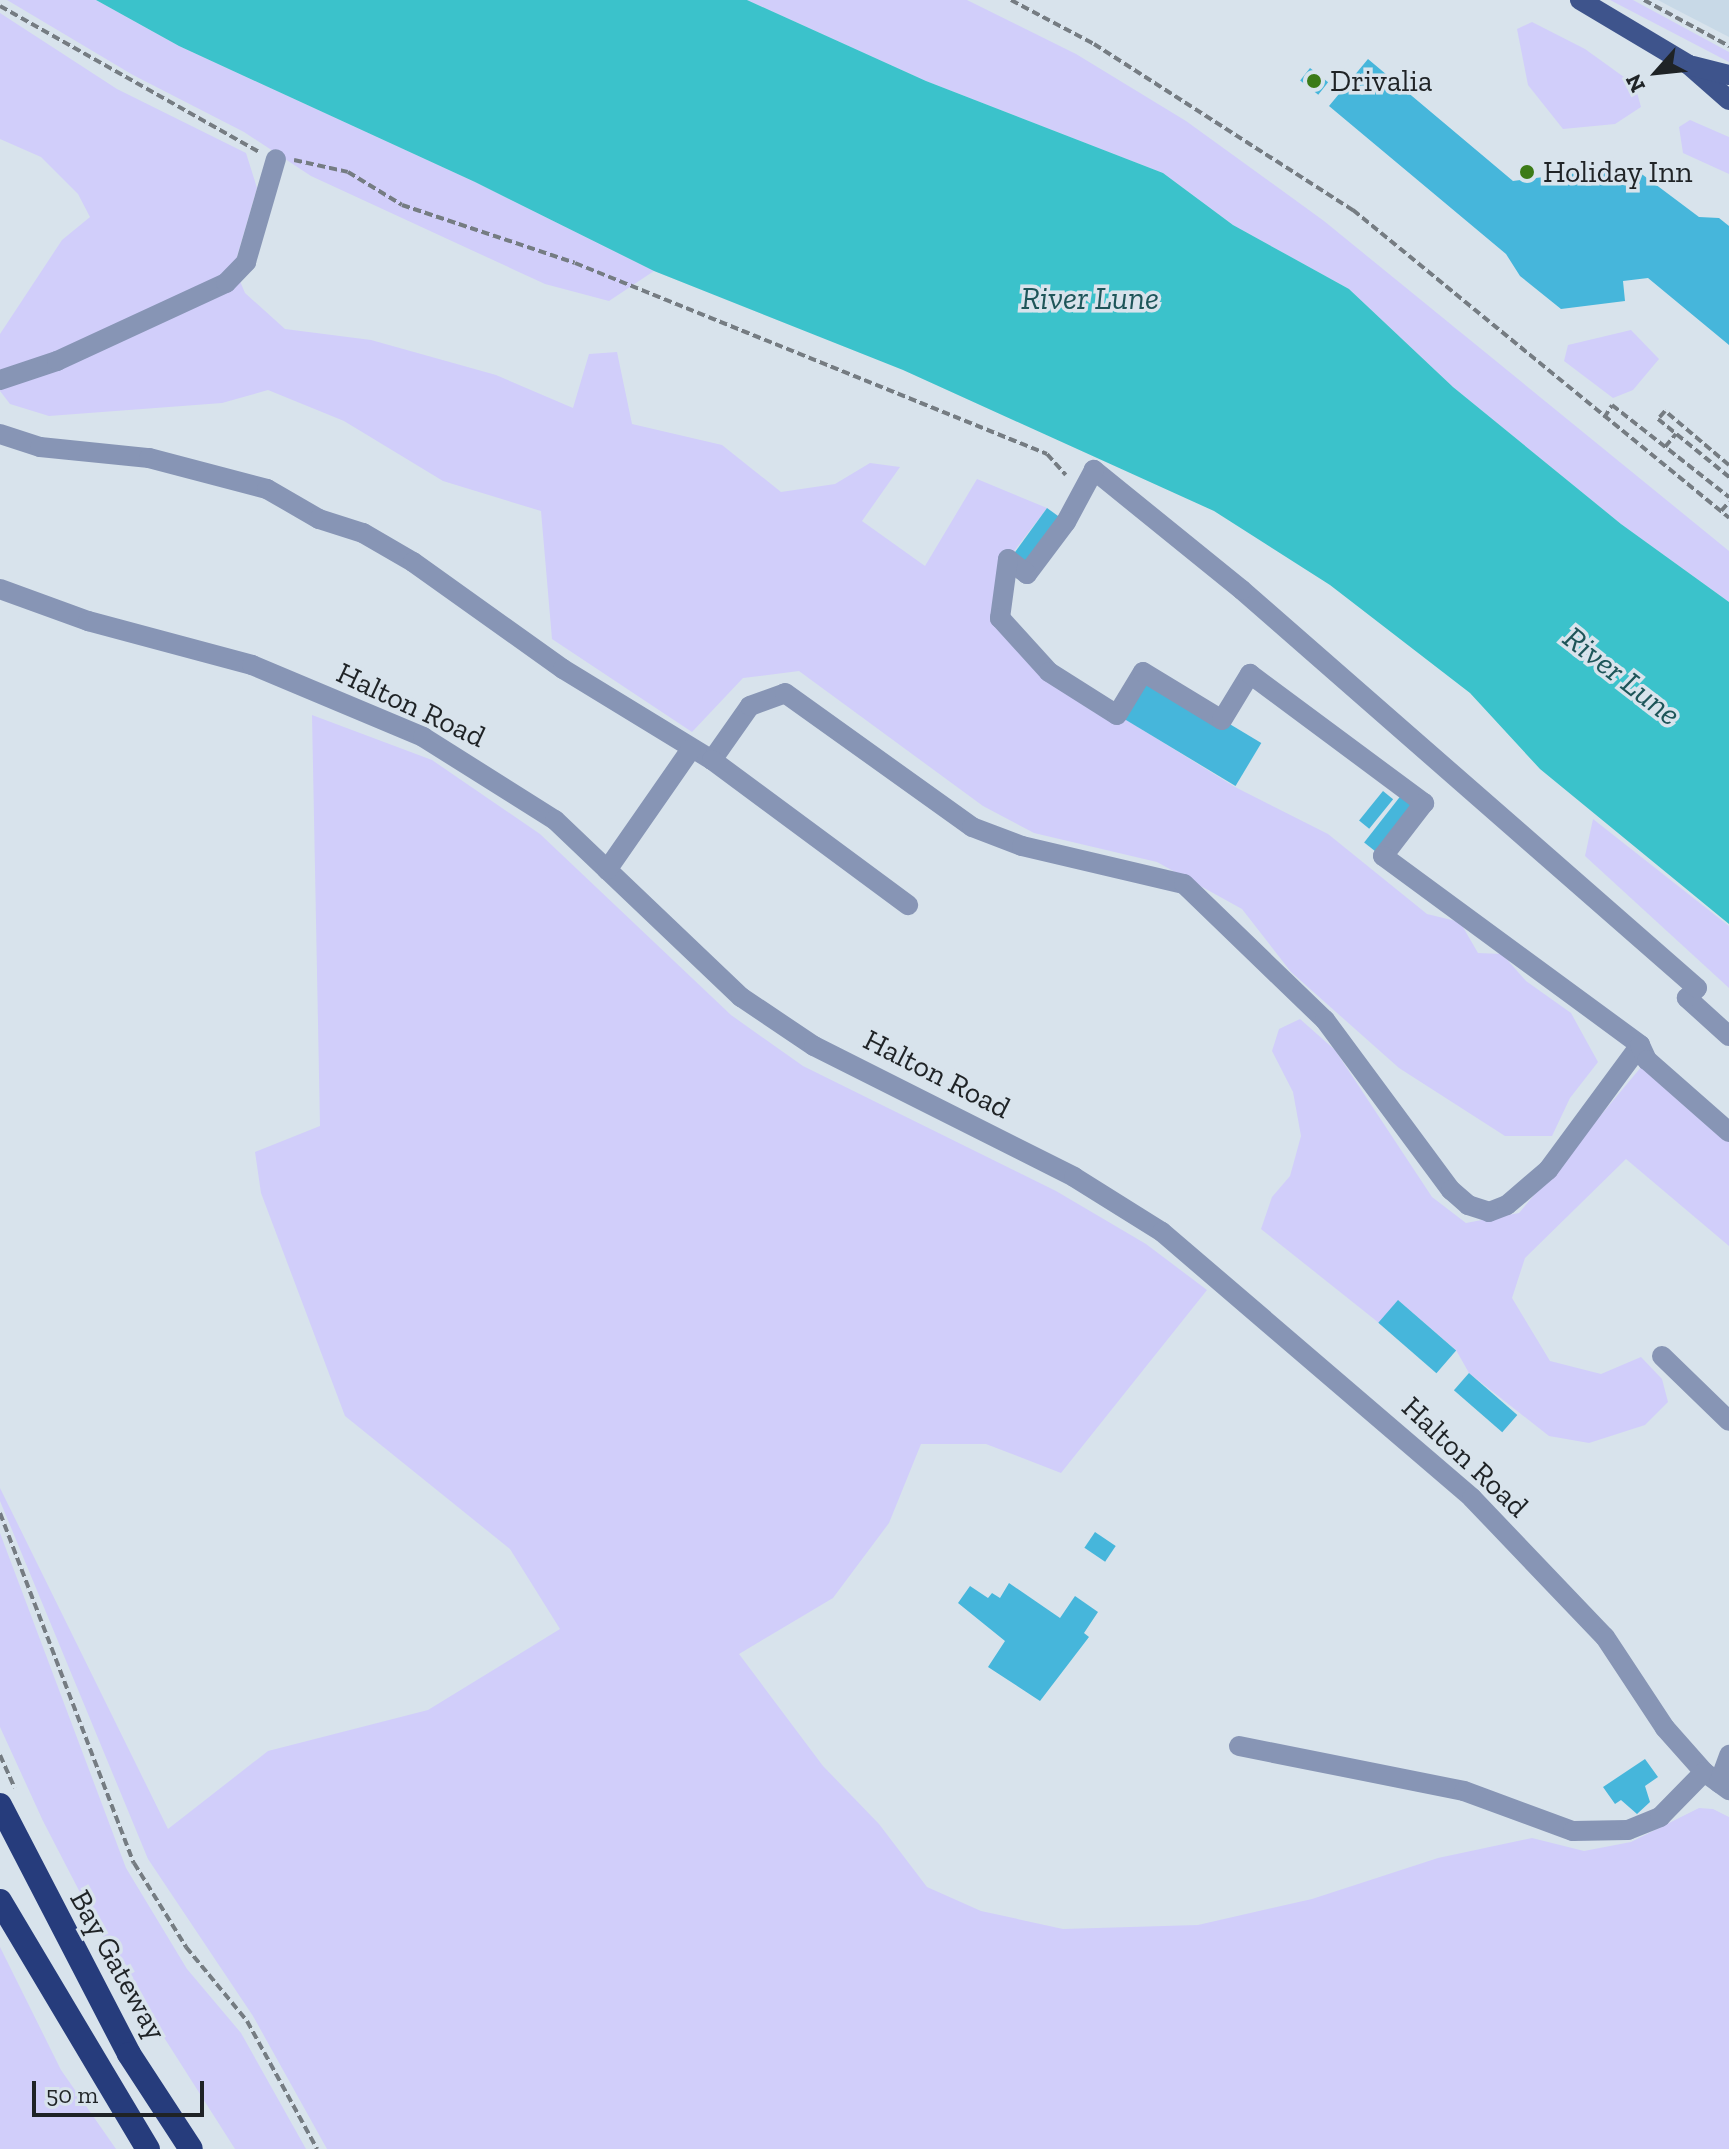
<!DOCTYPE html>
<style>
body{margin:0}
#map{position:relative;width:1729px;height:2149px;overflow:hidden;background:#d8e3ec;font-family:"Zilla Slab",serif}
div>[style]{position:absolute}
.built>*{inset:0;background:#c8d9e7}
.green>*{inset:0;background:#d1cefa}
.water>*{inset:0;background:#3bc2cb}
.building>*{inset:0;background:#46b6db;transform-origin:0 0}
.path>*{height:4px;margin-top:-2px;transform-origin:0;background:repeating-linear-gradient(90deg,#757c82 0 8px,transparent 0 12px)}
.minor>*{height:20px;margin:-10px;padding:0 10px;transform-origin:10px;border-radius:10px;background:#8795b5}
.major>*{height:20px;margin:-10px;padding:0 10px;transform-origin:10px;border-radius:10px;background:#3e548c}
.highway>*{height:24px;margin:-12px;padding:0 12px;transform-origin:12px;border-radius:12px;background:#263c7c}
.dots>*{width:22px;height:22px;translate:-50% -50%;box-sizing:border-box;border:4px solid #d8e3ec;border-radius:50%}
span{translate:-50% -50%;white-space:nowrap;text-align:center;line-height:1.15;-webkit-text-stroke:7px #d8e3ec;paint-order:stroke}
.poi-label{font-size:30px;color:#1f2326}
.left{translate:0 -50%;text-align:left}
.street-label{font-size:30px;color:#1f2326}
.water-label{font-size:32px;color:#1e5559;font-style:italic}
.north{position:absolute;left:1617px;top:32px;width:80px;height:80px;-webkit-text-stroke:6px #d8e3ec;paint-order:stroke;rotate:243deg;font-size:22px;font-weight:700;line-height:32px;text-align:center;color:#1f2326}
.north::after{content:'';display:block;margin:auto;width:28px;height:36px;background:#1f2326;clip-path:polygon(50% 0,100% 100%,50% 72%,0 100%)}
.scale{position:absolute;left:32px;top:2081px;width:172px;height:36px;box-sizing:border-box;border:4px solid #1f2326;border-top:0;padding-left:10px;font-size:24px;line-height:28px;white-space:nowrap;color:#1f2326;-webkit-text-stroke:6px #d8e3ec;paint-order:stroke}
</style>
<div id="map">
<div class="built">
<div style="clip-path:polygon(1658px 0,1729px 0,1729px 37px,1671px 7px)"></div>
</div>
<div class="green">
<div style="clip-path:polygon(7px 0,96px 0,179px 46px,475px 182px,654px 271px,609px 301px,545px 284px,311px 176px,244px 132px,133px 75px)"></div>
<div style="clip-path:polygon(747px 0,967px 0,1076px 54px,1186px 121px,1324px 221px,1729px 551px,1729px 602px,1621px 524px,1453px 387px,1349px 289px,1233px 225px,1163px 173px,926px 81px)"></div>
<div style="clip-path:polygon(1610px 0,1633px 0,1729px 52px,1729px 62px)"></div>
<div style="clip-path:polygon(0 13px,117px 89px,246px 153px,257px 188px,234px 267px,245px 293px,285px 329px,371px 340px,496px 375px,573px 408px,589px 354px,617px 352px,632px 424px,722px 445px,781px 492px,835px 484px,870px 463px,900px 467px,862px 521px,925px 566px,977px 479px,1047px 508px,1008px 559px,1000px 618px,1049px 672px,1235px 787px,1328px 834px,1427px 914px,1460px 922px,1478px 953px,1502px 954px,1526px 981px,1571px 1013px,1598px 1062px,1570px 1098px,1552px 1136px,1505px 1136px,1399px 1068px,1291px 972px,1242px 909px,1157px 862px,1034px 833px,983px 806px,799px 671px,743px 678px,692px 732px,552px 639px,541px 511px,443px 481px,344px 421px,268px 390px,222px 403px,49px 416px,10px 404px,0 391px,0 334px,62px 240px,90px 217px,78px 194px,41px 157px,0 139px)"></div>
<div style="clip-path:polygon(1532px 22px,1585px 49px,1635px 85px,1641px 107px,1615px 124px,1563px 129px,1528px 85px,1517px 29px)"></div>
<div style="clip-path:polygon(1690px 120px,1729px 137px,1729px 174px,1683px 153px,1679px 127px)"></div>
<div style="clip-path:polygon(1631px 330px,1659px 359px,1633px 390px,1613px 398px,1564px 361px,1568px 345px)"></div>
<div style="clip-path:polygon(312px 715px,432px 760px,540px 834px,731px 1015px,803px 1066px,1056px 1191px,1146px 1244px,1207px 1290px,1061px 1473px,986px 1444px,921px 1444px,889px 1523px,833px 1598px,739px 1654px,823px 1766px,879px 1824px,927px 1887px,981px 1911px,1063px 1929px,1198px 1925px,1312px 1899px,1438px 1858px,1532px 1838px,1584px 1851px,1631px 1842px,1699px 1808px,1713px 1809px,1729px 1817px,1729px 2149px,327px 2149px,253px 2016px,148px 1859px,0 1501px,0 1488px,168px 1829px,268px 1751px,428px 1710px,560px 1629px,510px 1549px,345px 1416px,261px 1193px,255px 1152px,320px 1126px)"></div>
<div style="clip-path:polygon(1593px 819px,1729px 926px,1729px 988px,1585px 856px)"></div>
<div style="clip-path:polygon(1300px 1019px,1335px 1050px,1432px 1197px,1466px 1223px,1519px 1213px,1647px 1060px,1729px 1132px,1729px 1246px,1626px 1159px,1525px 1258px,1512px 1298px,1550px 1361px,1601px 1374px,1641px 1357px,1662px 1379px,1668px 1402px,1645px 1425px,1589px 1443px,1549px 1436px,1469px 1373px,1456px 1350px,1399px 1301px,1379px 1323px,1261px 1229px,1272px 1197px,1290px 1176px,1301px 1136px,1293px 1092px,1272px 1051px,1279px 1029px)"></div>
<div style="clip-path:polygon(0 1533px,126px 1868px,187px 1969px,241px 2033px,306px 2149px,235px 2149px,116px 1962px,43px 1821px,0 1727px)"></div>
<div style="clip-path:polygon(0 1947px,61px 2070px,116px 2149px,0 2149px)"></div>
</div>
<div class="water">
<div style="clip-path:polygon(96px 0,747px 0,926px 81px,1163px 173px,1233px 225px,1349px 289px,1453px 387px,1621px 524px,1729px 602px,1729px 924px,1540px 769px,1470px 693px,1330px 585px,1214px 511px,903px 370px,654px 271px,475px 182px,179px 46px)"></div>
</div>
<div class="building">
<div style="clip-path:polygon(1368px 59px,1513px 181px,1631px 166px,1699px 217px,1719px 218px,1729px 226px,1729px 345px,1648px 278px,1623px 281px,1625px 301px,1561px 309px,1520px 276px,1506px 254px,1329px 106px)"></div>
<div style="left:1310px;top:68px;width:23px;height:16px;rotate:38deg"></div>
<div style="left:1047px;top:508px;width:24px;height:64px;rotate:36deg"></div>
<div style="left:1143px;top:672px;width:138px;height:50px;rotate:31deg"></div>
<div style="left:1406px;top:789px;width:23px;height:68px;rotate:38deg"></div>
<div style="left:1383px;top:791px;width:13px;height:38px;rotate:39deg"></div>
<div style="left:1398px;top:1300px;width:77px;height:30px;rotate:41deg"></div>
<div style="left:1469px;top:1373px;width:64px;height:23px;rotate:41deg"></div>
<div style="left:1095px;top:1532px;width:25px;height:19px;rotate:34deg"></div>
<div style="clip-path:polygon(1009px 1583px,1060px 1618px,1075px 1596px,1098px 1612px,1084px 1633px,1089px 1637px,1040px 1701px,988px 1667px,1005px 1641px,958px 1603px,970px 1586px,988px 1598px,992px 1593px,1000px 1598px)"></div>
<div style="clip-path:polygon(1645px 1759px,1658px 1777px,1645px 1786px,1650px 1802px,1637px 1814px,1621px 1800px,1615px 1804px,1603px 1787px)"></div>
</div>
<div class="path">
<div style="left:1011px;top:0;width:94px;rotate:27.9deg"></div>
<div style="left:1094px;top:44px;width:308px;rotate:32.7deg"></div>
<div style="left:1353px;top:210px;width:486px;rotate:39.3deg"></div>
<div style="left:1644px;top:0;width:97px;rotate:28.4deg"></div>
<div style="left:0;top:6px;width:297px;rotate:29.4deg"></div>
<div style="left:294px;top:160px;width:55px;rotate:12.5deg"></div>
<div style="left:348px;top:172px;width:63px;rotate:31.4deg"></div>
<div style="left:402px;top:205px;width:182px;rotate:18.5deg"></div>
<div style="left:575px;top:263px;width:509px;rotate:22.03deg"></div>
<div style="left:1047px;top:454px;width:28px;rotate:48deg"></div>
<div style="left:1604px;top:418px;width:15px;rotate:-58deg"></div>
<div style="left:1612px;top:405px;width:149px;rotate:38.2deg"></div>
<div style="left:1665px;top:447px;width:17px;rotate:-50deg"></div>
<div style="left:1729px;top:465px;width:84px;rotate:-139.8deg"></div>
<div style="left:1665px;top:411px;width:11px;rotate:131deg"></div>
<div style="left:1658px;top:419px;width:92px;rotate:39.2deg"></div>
<div style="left:1721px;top:511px;width:12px;rotate:-48deg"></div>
<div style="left:0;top:1513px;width:375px;rotate:69.1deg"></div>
<div style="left:134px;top:1863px;width:99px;rotate:58.2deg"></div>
<div style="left:186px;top:1947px;width:96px;rotate:50.5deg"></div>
<div style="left:247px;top:2021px;width:146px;rotate:61.3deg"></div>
<div style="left:0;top:1755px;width:36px;rotate:66deg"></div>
</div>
<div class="minor">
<div style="left:0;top:380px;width:60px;rotate:-18.4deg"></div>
<div style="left:57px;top:361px;width:186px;rotate:-24.8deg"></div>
<div style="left:226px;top:283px;width:29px;rotate:-46deg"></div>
<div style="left:246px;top:262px;width:107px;rotate:-73.8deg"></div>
<div style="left:0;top:434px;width:42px;rotate:18deg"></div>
<div style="left:40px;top:447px;width:110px;rotate:5.8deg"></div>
<div style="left:149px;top:458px;width:122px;rotate:14.7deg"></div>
<div style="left:267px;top:489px;width:60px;rotate:30deg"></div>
<div style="left:319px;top:519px;width:46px;rotate:17.7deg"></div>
<div style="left:363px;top:533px;width:58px;rotate:30.1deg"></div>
<div style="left:413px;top:562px;width:184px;rotate:35.5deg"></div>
<div style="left:563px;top:669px;width:175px;rotate:31.4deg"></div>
<div style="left:712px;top:760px;width:66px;rotate:-54.9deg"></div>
<div style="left:750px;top:706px;width:37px;rotate:-20deg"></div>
<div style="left:785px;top:693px;width:230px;rotate:35.6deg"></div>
<div style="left:972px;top:827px;width:53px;rotate:20.8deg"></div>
<div style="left:1022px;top:846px;width:166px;rotate:13.2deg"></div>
<div style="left:1184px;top:884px;width:196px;rotate:44deg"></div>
<div style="left:1325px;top:1020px;width:212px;rotate:53.5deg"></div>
<div style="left:1451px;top:1190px;width:23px;rotate:41deg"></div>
<div style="left:1468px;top:1205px;width:22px;rotate:18deg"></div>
<div style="left:1489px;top:1212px;width:19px;rotate:-21deg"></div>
<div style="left:1507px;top:1205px;width:54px;rotate:-40.5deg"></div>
<div style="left:1548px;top:1170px;width:155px;rotate:-53.6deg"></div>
<div style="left:0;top:589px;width:94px;rotate:20deg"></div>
<div style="left:88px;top:621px;width:170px;rotate:15deg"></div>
<div style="left:252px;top:665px;width:186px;rotate:22.8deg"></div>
<div style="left:423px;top:737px;width:156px;rotate:32.2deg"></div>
<div style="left:555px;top:820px;width:257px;rotate:43.6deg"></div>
<div style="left:741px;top:997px;width:88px;rotate:33.9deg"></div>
<div style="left:814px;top:1046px;width:291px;rotate:26.7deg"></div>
<div style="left:1074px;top:1177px;width:104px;rotate:32deg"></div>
<div style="left:1162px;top:1232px;width:408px;rotate:40.6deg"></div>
<div style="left:1472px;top:1498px;width:192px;rotate:46.3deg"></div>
<div style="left:1605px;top:1637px;width:109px;rotate:56.6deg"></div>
<div style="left:1665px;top:1728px;width:59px;rotate:48.4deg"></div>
<div style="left:1704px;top:1772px;width:31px;rotate:36deg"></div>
<div style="left:712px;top:760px;width:244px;rotate:36.5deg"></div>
<div style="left:607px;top:870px;width:147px;rotate:-55.2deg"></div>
<div style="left:1729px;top:1036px;width:57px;rotate:-137.9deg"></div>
<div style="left:1687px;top:998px;width:14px;rotate:-45deg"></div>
<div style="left:1697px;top:988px;width:605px;rotate:-138.82deg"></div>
<div style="left:1242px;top:590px;width:191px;rotate:-141deg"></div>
<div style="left:1094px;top:470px;width:59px;rotate:118.3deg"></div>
<div style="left:1066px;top:522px;width:65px;rotate:126.9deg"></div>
<div style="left:1027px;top:574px;width:24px;rotate:-142deg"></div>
<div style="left:1008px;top:559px;width:60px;rotate:97.7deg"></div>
<div style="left:1000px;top:618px;width:73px;rotate:47.8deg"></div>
<div style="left:1049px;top:672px;width:80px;rotate:32.3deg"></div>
<div style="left:1117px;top:715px;width:50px;rotate:-58.8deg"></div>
<div style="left:1143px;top:672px;width:92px;rotate:31.3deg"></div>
<div style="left:1222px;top:720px;width:54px;rotate:-58.7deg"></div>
<div style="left:1250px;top:674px;width:217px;rotate:36.6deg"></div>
<div style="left:1424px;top:803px;width:67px;rotate:127.7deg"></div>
<div style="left:1383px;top:856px;width:319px;rotate:36.3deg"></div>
<div style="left:1640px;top:1045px;width:17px;rotate:65deg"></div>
<div style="left:1647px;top:1060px;width:109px;rotate:41.3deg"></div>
<div style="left:1662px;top:1356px;width:93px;rotate:44.1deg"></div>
<div style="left:1239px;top:1746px;width:229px;rotate:11.3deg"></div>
<div style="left:1464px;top:1791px;width:116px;rotate:20.2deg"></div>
<div style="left:1573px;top:1831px;width:55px;rotate:-1deg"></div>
<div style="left:1628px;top:1830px;width:35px;rotate:-22deg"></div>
<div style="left:1660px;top:1817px;width:63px;rotate:-45.6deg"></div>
<div style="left:1719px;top:1783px;width:30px;rotate:-70deg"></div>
</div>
<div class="major">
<div style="left:1580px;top:0;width:127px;rotate:30.8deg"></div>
<div style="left:1689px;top:65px;width:53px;rotate:41.2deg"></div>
<div style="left:1693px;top:66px;width:37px;rotate:14deg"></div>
</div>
<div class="highway">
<div style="left:0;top:1805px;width:280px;rotate:62.6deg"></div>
<div style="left:129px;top:2054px;width:113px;rotate:56.9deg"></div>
<div style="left:0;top:1901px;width:289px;rotate:59.2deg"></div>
</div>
<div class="dots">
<div style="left:1314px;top:81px;background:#3c7b17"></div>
<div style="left:1527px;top:172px;background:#3c7b17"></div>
</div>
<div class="poi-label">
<span class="left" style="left:1330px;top:81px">Drivalia</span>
<span class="left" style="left:1543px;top:172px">Holiday Inn</span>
</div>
<div class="street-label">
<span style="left:411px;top:705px;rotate:25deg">Halton Road</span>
<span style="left:937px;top:1074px;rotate:27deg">Halton Road</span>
<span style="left:1465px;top:1457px;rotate:43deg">Halton Road</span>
<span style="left:118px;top:1965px;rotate:61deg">Bay Gateway</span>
</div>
<div class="water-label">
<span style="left:1090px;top:298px">River Lune</span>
<span style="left:1622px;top:676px;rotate:38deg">River Lune</span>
</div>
<div class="north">N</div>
<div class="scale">50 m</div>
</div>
